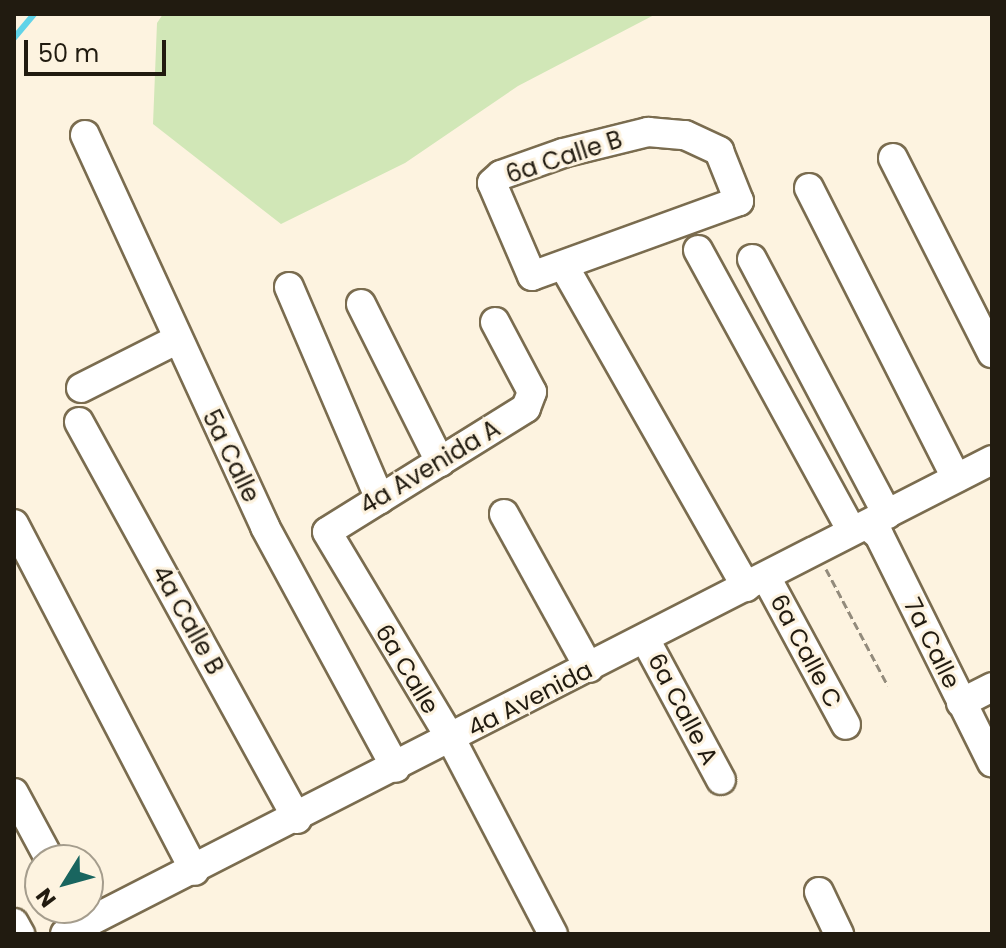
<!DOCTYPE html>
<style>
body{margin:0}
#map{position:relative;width:1006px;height:948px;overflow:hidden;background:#fdf3e0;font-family:Poppins,sans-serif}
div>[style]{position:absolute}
.green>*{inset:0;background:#d1e7b7}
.stream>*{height:6px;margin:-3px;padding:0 3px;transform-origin:3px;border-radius:3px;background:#60d3e8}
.path>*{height:3px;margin-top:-1.5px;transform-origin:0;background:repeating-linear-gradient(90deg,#938b7c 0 8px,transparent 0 12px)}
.roads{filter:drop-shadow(2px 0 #7a6c4f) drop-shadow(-2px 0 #7a6c4f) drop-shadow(0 2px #7a6c4f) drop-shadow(0 -2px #7a6c4f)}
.minor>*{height:28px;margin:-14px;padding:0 14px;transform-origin:14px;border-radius:14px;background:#fff}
span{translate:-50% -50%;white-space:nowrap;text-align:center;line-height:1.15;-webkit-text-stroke:6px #fdf3e0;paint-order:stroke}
.street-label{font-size:24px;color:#211b10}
.frame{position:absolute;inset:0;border:16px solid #211b10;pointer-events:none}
.north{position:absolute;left:24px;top:844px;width:80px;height:80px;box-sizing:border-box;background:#fdf3e0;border:2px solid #a59d8d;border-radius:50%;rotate:233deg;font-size:22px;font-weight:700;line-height:32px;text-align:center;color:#211b10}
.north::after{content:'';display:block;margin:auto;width:28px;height:36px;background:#19655f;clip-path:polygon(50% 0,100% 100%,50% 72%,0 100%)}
.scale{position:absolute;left:24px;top:40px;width:142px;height:36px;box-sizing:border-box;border:4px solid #211b10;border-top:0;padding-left:10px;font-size:24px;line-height:28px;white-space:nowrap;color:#211b10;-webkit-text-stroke:6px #fdf3e0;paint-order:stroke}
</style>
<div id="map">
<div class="green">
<div style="clip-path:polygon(163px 14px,656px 14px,518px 86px,405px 163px,281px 224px,153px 124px,157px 23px)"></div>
</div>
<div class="stream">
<div style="left:14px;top:38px;width:31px;rotate:-50deg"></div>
</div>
<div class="path">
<div style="left:826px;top:569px;width:132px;rotate:62.1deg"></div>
</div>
<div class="roads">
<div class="minor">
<div style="left:648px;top:132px;width:37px;rotate:5deg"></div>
<div style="left:685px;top:135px;width:38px;rotate:25deg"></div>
<div style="left:719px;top:151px;width:54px;rotate:68.2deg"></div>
<div style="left:739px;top:201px;width:220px;rotate:160.1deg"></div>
<div style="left:532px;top:276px;width:101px;rotate:-113.3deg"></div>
<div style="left:492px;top:183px;width:12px;rotate:-42deg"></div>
<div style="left:501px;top:175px;width:66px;rotate:-19.5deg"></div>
<div style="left:563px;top:153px;width:88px;rotate:-13.9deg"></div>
<div style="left:85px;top:135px;width:431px;rotate:65.3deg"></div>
<div style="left:265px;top:527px;width:274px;rotate:61.5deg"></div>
<div style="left:893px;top:158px;width:219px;rotate:63.1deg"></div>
<div style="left:809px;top:188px;width:325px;rotate:63.1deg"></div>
<div style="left:698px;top:250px;width:320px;rotate:61.3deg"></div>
<div style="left:752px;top:259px;width:289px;rotate:62.1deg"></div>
<div style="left:565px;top:268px;width:367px;rotate:60.4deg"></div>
<div style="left:289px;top:287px;width:231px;rotate:66.8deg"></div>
<div style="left:361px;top:304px;width:177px;rotate:63.4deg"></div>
<div style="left:495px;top:322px;width:79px;rotate:62.1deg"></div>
<div style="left:532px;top:392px;width:17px;rotate:111deg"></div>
<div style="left:526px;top:408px;width:234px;rotate:148.1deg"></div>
<div style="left:327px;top:532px;width:241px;rotate:59.1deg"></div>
<div style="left:451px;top:739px;width:220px;rotate:62.4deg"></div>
<div style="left:81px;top:388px;width:106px;rotate:-26.8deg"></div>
<div style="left:79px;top:422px;width:453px;rotate:61.2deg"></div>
<div style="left:504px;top:514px;width:176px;rotate:61.1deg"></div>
<div style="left:14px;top:524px;width:391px;rotate:62.5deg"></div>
<div style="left:868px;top:526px;width:14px;rotate:39deg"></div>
<div style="left:879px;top:535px;width:254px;rotate:63.6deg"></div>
<div style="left:766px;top:577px;width:168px;rotate:61.6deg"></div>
<div style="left:645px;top:639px;width:160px;rotate:61.7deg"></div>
<div style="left:961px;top:703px;width:35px;rotate:-27deg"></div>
<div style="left:14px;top:793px;width:76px;rotate:61.8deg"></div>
<div style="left:819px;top:892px;width:47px;rotate:64.5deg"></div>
<div style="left:14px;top:923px;width:13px;rotate:61deg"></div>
<div style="left:65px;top:934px;width:1041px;rotate:-27.08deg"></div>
</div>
</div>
<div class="street-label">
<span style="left:564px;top:157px;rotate:-18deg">6a Calle B</span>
<span style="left:231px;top:456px;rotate:64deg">5a Calle</span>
<span style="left:430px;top:467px;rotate:-31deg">4a Avenida A</span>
<span style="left:188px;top:620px;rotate:61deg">4a Calle B</span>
<span style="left:932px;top:643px;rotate:64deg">7a Calle</span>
<span style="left:806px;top:651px;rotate:62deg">6a Calle C</span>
<span style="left:407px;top:669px;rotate:59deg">6a Calle</span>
<span style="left:530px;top:699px;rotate:-27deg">4a Avenida</span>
<span style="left:683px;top:709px;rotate:62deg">6a Calle A</span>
</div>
<div class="frame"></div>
<div class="north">N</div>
<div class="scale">50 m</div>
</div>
